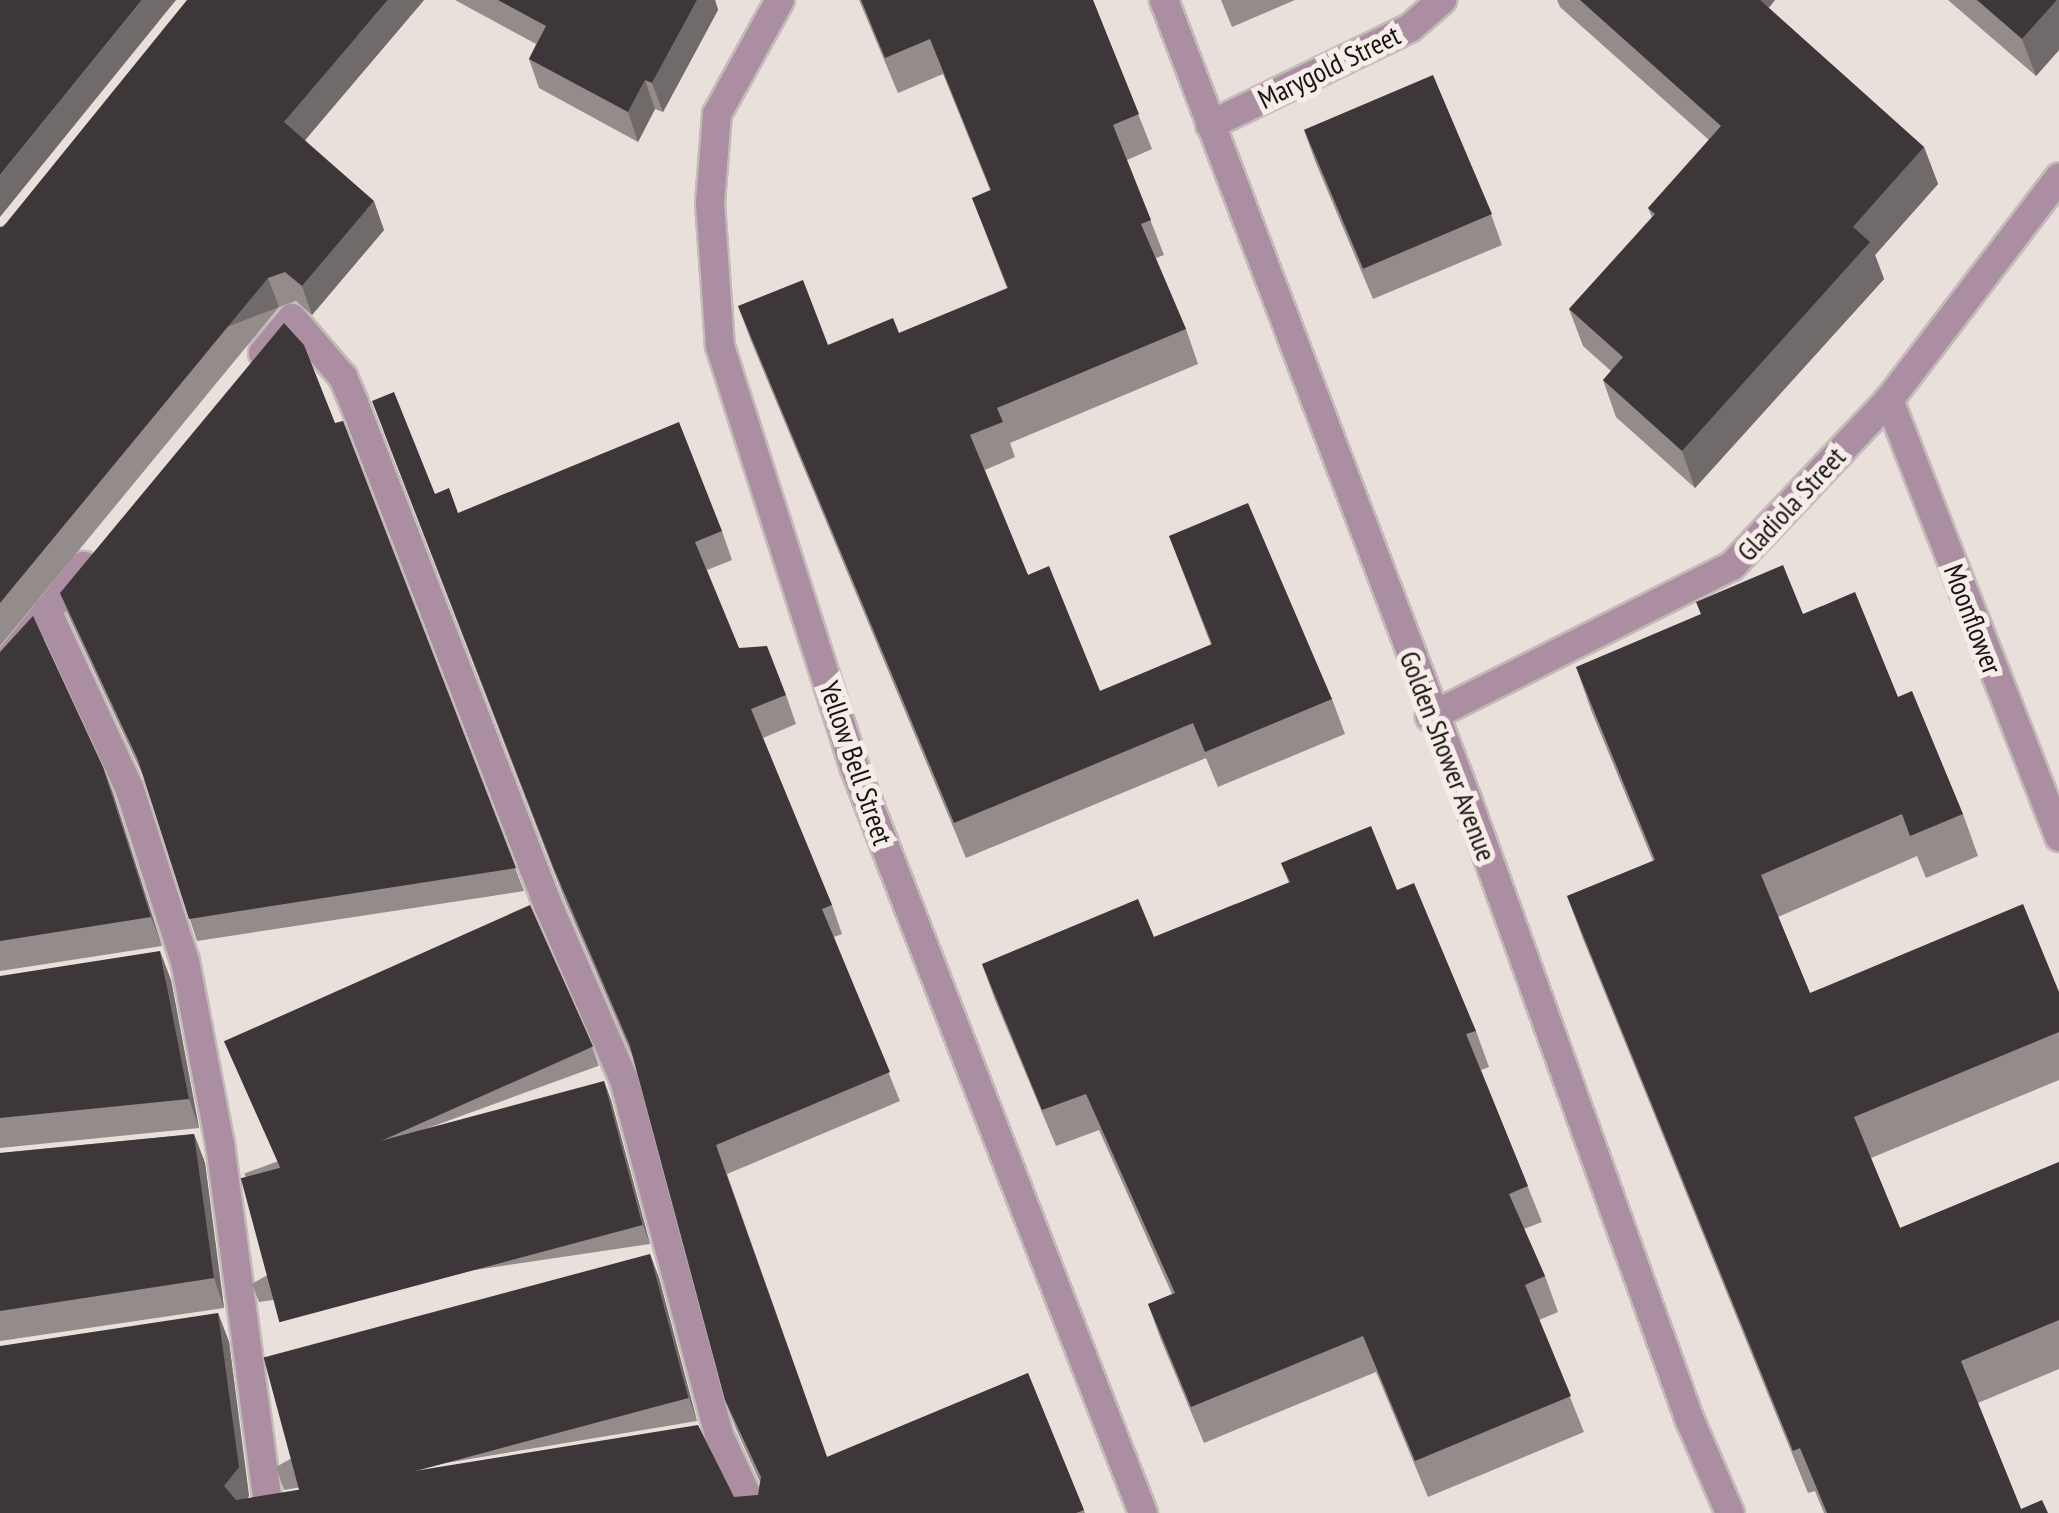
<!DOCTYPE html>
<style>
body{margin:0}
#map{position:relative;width:2059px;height:1513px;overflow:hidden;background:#e9e0db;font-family:"PT Sans Narrow",sans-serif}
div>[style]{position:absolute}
.roads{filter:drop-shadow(2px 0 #c3bbb7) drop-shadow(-2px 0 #c3bbb7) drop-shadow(0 2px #c3bbb7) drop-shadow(0 -2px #c3bbb7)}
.service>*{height:28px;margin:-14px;padding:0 14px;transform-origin:14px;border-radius:14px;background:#ac8ea2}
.minor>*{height:28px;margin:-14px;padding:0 14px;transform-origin:14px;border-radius:14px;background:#ac8ea2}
.tertiary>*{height:28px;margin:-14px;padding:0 14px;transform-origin:14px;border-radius:14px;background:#ac8ea2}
.wall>*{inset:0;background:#948c8a;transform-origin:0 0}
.shaded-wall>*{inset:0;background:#716a6a;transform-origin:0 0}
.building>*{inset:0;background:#3e3739;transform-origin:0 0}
span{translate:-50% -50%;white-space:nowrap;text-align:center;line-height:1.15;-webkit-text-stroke:10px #f6ede9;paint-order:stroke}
.street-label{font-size:28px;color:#171412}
</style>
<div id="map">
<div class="roads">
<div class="service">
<div style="left:47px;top:611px;width:197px;rotate:65.1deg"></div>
<div style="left:130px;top:790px;width:180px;rotate:72.2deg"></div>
<div style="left:185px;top:961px;width:186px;rotate:79.2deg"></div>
<div style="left:220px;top:1144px;width:369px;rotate:82.4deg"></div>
</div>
<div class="minor">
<div style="left:780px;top:0;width:130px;rotate:118.9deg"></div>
<div style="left:717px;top:114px;width:89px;rotate:94.5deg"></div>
<div style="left:710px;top:203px;width:143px;rotate:86deg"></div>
<div style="left:720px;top:346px;width:441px;rotate:72.3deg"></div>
<div style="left:854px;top:766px;width:801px;rotate:68.85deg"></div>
<div style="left:1210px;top:125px;width:222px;rotate:-25.9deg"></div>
<div style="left:1410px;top:28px;width:43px;rotate:-41.2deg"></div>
<div style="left:263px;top:353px;width:45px;rotate:-50.4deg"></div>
<div style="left:292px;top:318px;width:78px;rotate:49.2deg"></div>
<div style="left:343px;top:377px;width:28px;rotate:67deg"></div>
<div style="left:354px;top:403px;width:538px;rotate:68.87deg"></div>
<div style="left:548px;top:905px;width:191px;rotate:66.5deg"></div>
<div style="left:624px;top:1080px;width:367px;rotate:75deg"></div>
<div style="left:719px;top:1435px;width:86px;rotate:65.2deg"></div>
<div style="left:1889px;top:400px;width:469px;rotate:68.7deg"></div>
<div style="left:0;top:670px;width:134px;rotate:-51.1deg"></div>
<div style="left:1430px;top:717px;width:338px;rotate:-26.6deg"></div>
<div style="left:1732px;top:566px;width:228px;rotate:-46.6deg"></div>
<div style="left:1889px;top:400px;width:280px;rotate:-52.6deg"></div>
</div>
<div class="tertiary">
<div style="left:1164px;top:0;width:858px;rotate:69.24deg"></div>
<div style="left:1468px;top:802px;width:654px;rotate:70.26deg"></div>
<div style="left:1689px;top:1418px;width:103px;rotate:66.7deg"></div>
</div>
</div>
<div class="wall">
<div style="clip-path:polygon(424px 0,305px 140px,384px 230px,312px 315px,296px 301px,279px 307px,0 646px,0 227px)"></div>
<div style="clip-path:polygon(455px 0,715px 0,718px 10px,663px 112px,655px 109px,638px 142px,539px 88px,529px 59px,536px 44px)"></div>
<div style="clip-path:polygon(859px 0,1093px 0,1152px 149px,1127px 160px,1164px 255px,1156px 258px,1186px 329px,1198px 364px,1010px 443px,1015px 457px,985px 470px,1028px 575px,1100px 691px,1211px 645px,1169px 536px,1332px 699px,1345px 734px,1218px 787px,1206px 758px,966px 858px,751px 341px,738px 306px,828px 345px,899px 333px,1007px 288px,972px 198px,990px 190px,943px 74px,898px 93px)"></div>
<div style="clip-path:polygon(1221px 0,1295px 0,1232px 27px)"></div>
<div style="clip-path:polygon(1557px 0,1775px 0,1769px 8px,1924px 147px,1938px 184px,1875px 255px,1884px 279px,1695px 488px,1616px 417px,1603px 380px,1611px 371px,1583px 346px,1569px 309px,1652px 217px,1648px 208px,1709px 140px,1560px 7px)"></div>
<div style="clip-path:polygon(1948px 0,2059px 0,2059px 50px,2036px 76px)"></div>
<div style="clip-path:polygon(1304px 130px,1491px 214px,1502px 245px,1373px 299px,1315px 161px)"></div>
<div style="clip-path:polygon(343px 421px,524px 891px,197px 941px,143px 776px,68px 615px,60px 593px)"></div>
<div style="clip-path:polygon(383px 430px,435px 494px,458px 513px,722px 531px,732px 560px,707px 570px,739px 648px,786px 695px,796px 724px,763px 738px,832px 905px,842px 934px,834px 937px,900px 1101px,727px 1174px,827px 1457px,1028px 1373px,1085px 1513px,0 1513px,218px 1313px,229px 1342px,249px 1496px,247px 1499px,734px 1497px,758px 1495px,760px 1482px,736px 1429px,725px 1400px,633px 1058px,564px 898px)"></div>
<div style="clip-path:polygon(1803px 614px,1898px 697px,1963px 814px,1978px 856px,1926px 878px,1917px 856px,1778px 917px,1810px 993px,2059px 992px,2059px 1080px,1871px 1158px,1900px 1228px,2059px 1162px,2059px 1369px,1978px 1403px,2021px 1509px,2048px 1513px,1824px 1513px,1815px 1491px,1808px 1493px,1583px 939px,1567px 896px,1653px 861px,1591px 710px,1576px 667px)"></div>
<div style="clip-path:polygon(0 652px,103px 767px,162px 946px,0 971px)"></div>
<div style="clip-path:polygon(1281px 863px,1397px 890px,1476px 1031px,1489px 1067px,1481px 1070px,1542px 1222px,1524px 1229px,1545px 1276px,1558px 1312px,1539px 1320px,1584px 1432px,1428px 1497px,1376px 1372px,1204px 1443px,1161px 1340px,1148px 1304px,1172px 1294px,1099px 1130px,1056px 1146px,995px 1000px,982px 964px,1154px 937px,1289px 883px)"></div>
<div style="clip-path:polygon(0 976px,171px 980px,199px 1128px,0 1148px)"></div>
<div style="left:592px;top:1047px;width:20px;height:370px;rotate:70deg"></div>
<div style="clip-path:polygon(604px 1081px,611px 1100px,650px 1244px,259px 1302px,252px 1284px)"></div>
<div style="clip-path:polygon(194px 1134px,205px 1163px,224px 1308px,0 1341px,0 1153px)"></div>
<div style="clip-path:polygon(650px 1254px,659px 1278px,697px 1421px,284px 1490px,276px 1467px)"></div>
</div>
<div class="shaded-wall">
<div style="clip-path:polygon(142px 0,176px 0,0 217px,0 175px)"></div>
<div style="clip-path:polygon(388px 0,424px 0,295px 152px,284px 122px)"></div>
<div style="clip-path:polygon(697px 0,715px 0,718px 10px,663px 112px,652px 83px)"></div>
<div style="clip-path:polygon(1748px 0,1775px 0,1756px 21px)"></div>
<div style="clip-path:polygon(2057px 0,2059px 0,2059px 50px,2036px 76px,2022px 39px)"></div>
<div style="clip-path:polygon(645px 80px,655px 109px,638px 142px,628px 112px)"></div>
<div style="clip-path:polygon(1924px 147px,1938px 184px,1875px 255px,1884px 279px,1695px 488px,1682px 451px,1853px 227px)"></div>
<div style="clip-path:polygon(374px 201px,384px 230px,312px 315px,302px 286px)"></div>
<div style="left:268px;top:278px;width:31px;height:421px;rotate:69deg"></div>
<div style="clip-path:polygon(103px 767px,114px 796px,162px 946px,151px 917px)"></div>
<div style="clip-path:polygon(160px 951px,171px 980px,199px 1128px,189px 1099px)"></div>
<div style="clip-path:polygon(604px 1081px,611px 1100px,650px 1244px,643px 1225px)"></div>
<div style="clip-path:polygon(194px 1134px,205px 1163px,224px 1308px,214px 1278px)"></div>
<div style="clip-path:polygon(650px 1254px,659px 1278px,697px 1421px,689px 1398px)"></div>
<div style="clip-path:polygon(218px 1313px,229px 1342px,249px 1496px,236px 1513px,224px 1486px)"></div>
</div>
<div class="building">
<div style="clip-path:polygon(0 0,142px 0,0 175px)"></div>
<div style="clip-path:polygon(187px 0,388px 0,284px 122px,374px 201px,302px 286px,285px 272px,268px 278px,0 603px,0 227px,3px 227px)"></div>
<div style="clip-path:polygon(498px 0,697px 0,652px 83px,645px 80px,628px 112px,529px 59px,546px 26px)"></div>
<div style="clip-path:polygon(861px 0,1093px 0,1139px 114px,1113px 125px,1151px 220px,1141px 224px,1186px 329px,997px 408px,1003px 422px,970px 435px,1028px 575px,1049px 566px,1100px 691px,1212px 644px,1169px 536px,1248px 503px,1332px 699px,1205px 752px,1193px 723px,954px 823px,738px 306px,803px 280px,828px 345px,893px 318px,899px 333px,1008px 288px,972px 198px,991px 190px,930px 39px,885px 58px)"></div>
<div style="clip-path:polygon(1580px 0,1760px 0,1924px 147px,1853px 227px,1870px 242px,1682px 451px,1603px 380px,1623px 357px,1569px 309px,1655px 214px,1648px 208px,1721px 126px)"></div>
<div style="clip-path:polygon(1977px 0,2057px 0,2022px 39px)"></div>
<div style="left:1433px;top:75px;width:151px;height:140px;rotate:67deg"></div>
<div style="clip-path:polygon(284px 323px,304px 345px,335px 423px,343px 421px,516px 868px,189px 919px,138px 760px,60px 593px)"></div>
<div style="clip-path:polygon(394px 392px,435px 494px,449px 488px,458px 513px,679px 422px,722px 531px,695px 542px,739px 648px,767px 646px,786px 695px,751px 709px,832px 905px,822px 909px,890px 1072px,716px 1145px,827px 1457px,1028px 1373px,1084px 1510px,1076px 1513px,0 1513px,0 1346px,218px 1313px,239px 1467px,224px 1486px,236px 1500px,698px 1425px,734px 1497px,758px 1495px,761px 1477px,725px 1400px,630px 1046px,554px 869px,372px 401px)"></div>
<div style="clip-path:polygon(1783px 565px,1803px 614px,1855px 592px,1898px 697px,1912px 691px,1963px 814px,1910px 836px,1902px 814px,1761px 875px,1810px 993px,2023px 904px,2059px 992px,2059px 1032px,1854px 1117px,1900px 1228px,2059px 1162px,2059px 1320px,1961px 1361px,2021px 1509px,2042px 1500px,2048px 1513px,1827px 1513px,1800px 1448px,1793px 1451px,1567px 896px,1655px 860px,1576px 667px,1701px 614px,1696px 602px)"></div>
<div style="clip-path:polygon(33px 616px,103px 767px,151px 917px,0 941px,0 652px)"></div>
<div style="clip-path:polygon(1371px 826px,1397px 890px,1414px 883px,1476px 1031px,1466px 1034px,1528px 1186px,1509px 1194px,1545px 1276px,1525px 1285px,1571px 1396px,1415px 1461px,1363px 1336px,1191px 1407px,1148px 1304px,1175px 1293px,1086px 1094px,1042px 1110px,982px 964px,1138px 899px,1154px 937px,1290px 882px,1281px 863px)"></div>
<div style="left:530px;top:905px;width:155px;height:335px;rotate:66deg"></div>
<div style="clip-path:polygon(160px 951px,189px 1099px,0 1118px,0 976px)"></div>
<div style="left:604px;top:1081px;width:149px;height:376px;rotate:75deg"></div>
<div style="clip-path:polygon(194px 1134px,214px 1278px,0 1311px,0 1153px)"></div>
<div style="left:650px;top:1254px;width:149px;height:400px;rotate:75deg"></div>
</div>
<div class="street-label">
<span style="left:1329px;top:67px;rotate:-26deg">Marygold Street</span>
<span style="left:1791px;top:504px;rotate:-47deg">Gladiola Street</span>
<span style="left:1973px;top:619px;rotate:69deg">Moonflower</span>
<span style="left:1448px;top:756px;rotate:69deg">Golden Shower Avenue</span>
<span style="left:856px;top:763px;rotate:71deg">Yellow Bell Street</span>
</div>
</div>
